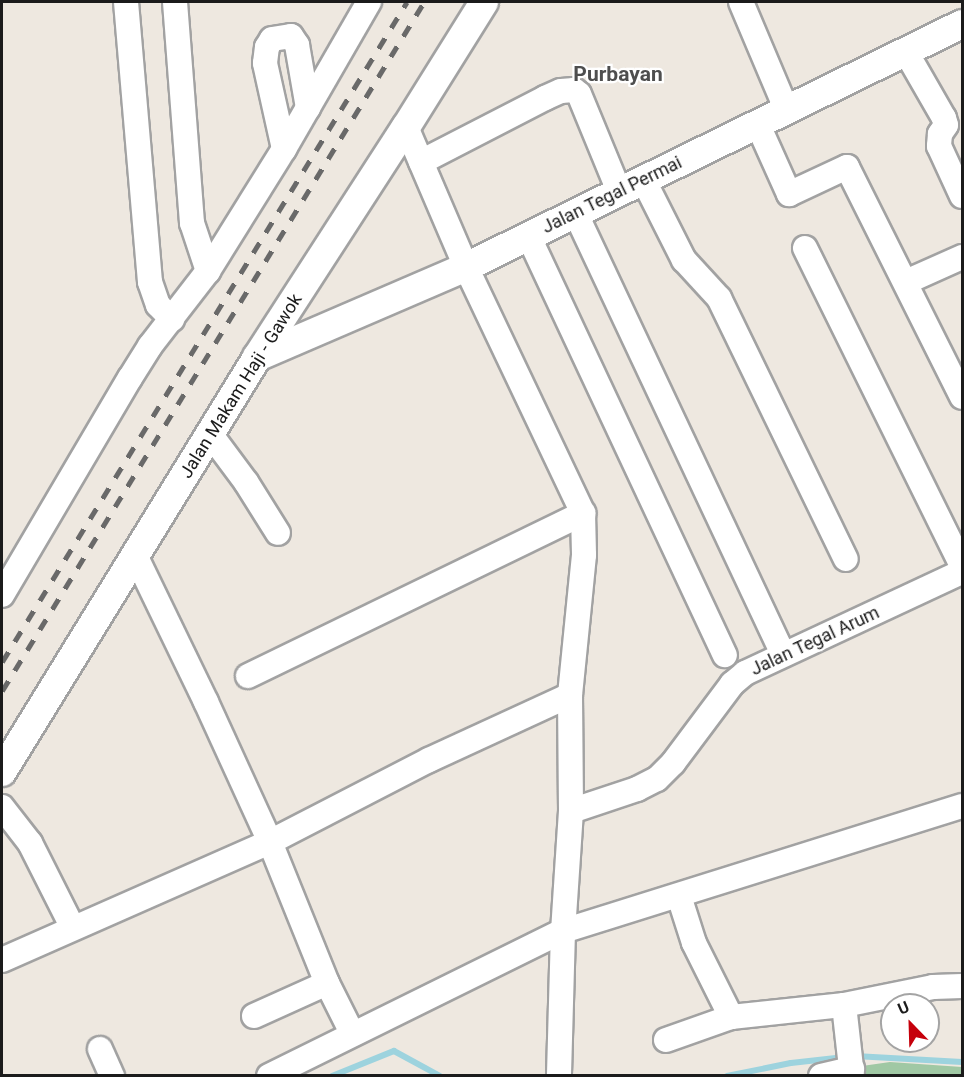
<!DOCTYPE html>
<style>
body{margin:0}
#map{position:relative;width:964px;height:1077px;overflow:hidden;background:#eee8e0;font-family:Roboto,sans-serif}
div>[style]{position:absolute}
.cemetery>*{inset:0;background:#a0c8a4}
.stream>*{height:6px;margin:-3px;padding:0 3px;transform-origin:3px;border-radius:3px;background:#9dd3de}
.roads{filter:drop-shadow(2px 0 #a2a2a2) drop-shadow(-2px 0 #a2a2a2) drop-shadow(0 2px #a2a2a2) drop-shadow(0 -2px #a2a2a2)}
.minor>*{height:24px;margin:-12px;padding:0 12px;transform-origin:12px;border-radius:12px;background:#fff}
.tertiary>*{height:28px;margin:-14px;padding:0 14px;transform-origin:14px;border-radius:14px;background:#fff}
.rail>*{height:4.5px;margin-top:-2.25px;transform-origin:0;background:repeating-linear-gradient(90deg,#696969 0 12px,transparent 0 24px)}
span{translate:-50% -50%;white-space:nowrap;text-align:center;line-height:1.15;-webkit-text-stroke:4.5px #fff;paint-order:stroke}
.street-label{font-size:18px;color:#1b1b1b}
.quarter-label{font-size:21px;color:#4e4e4e;font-weight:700}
.frame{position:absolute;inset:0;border:3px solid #1b1b1b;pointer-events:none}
.north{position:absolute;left:880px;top:993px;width:60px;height:60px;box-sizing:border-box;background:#fff;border:2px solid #a4a4a4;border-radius:50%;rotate:337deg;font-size:16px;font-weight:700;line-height:24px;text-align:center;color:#1b1b1b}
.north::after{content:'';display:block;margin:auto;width:21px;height:27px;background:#c6000b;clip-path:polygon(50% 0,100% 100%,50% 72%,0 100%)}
</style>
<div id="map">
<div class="cemetery">
<div style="clip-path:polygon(890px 1062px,962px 1067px,962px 1075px,863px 1075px,862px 1066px)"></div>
</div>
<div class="stream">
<div style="left:855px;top:1056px;width:107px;rotate:3.2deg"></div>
<div style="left:332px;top:1076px;width:67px;rotate:-22deg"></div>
<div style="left:394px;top:1051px;width:52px;rotate:28.5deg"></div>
<div style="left:727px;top:1076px;width:65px;rotate:-11.5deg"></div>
<div style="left:791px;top:1063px;width:54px;rotate:-6.3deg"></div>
</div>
<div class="roads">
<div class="minor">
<div style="left:126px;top:2px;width:281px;rotate:85.1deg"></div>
<div style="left:150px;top:282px;width:24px;rotate:71deg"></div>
<div style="left:158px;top:305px;width:20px;rotate:45deg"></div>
<div style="left:175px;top:2px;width:222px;rotate:85.6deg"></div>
<div style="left:192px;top:223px;width:51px;rotate:71.6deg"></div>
<div style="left:741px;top:2px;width:118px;rotate:67.1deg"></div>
<div style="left:906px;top:52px;width:76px;rotate:60.1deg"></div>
<div style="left:944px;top:118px;width:7px;rotate:74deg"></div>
<div style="left:946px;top:125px;width:11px;rotate:124deg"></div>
<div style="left:940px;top:134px;width:12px;rotate:95deg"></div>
<div style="left:939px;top:146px;width:55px;rotate:65.3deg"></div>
<div style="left:758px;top:125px;width:76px;rotate:65.8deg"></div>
<div style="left:789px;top:194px;width:64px;rotate:-25deg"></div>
<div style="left:847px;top:167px;width:257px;rotate:63.4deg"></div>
<div style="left:406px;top:127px;width:152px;rotate:66.8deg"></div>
<div style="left:466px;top:267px;width:272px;rotate:64.6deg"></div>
<div style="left:583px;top:513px;width:42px;rotate:88.6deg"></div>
<div style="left:584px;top:555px;width:141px;rotate:95.7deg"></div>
<div style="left:570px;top:695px;width:116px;rotate:89.5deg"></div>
<div style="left:571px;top:811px;width:120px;rotate:93.8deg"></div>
<div style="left:563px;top:931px;width:145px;rotate:91.6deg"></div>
<div style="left:284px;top:149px;width:88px;rotate:-102.5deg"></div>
<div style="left:265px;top:63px;width:16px;rotate:-83deg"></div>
<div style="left:267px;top:47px;width:9px;rotate:-58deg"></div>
<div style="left:272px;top:39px;width:19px;rotate:-9deg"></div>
<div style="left:291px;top:36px;width:11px;rotate:56deg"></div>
<div style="left:297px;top:45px;width:64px;rotate:80.1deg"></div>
<div style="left:421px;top:162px;width:140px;rotate:-27.3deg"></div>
<div style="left:545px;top:98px;width:17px;rotate:-24deg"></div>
<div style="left:561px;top:91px;width:13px;rotate:-4deg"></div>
<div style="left:574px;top:90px;width:6px;rotate:39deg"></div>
<div style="left:579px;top:94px;width:105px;rotate:67.6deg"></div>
<div style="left:643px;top:179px;width:91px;rotate:63.2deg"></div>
<div style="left:684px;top:260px;width:52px;rotate:47.4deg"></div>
<div style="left:719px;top:298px;width:290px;rotate:64.1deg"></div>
<div style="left:575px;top:212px;width:488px;rotate:64.8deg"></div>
<div style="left:528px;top:235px;width:464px;rotate:64.9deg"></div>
<div style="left:805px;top:248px;width:354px;rotate:63.7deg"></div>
<div style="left:906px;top:282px;width:61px;rotate:-24.1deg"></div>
<div style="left:211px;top:435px;width:59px;rotate:53.3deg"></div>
<div style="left:246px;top:482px;width:60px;rotate:57.9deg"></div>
<div style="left:135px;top:555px;width:163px;rotate:64.2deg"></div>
<div style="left:206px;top:702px;width:154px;rotate:65.4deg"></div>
<div style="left:270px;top:842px;width:152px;rotate:68deg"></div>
<div style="left:327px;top:983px;width:56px;rotate:63.4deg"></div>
<div style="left:2px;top:595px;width:252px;rotate:-59.5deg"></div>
<div style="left:130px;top:378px;width:38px;rotate:-58deg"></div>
<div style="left:150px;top:346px;width:95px;rotate:-52.3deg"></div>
<div style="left:208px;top:271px;width:144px;rotate:-58.1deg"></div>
<div style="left:284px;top:149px;width:170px;rotate:-60deg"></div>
<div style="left:248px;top:676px;width:373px;rotate:-25.9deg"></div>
<div style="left:2px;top:807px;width:46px;rotate:52.1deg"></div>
<div style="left:30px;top:843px;width:95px;rotate:63.2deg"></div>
<div style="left:571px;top:811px;width:70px;rotate:-18.4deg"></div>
<div style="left:637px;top:789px;width:22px;rotate:-27deg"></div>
<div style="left:657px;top:779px;width:23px;rotate:-45deg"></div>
<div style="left:673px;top:763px;width:99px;rotate:-53.2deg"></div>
<div style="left:732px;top:684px;width:17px;rotate:-40deg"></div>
<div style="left:745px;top:673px;width:239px;rotate:-25deg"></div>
<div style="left:679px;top:896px;width:49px;rotate:72.3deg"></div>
<div style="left:694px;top:943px;width:83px;rotate:63.4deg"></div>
<div style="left:2px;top:960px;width:293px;rotate:-23.8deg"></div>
<div style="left:270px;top:842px;width:179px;rotate:-27.3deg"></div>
<div style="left:429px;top:760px;width:155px;rotate:-24.7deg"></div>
<div style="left:844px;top:1005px;width:71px;rotate:83.6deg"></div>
<div style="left:254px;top:1016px;width:80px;rotate:-24.3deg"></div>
<div style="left:666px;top:1040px;width:69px;rotate:-19.5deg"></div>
<div style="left:731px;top:1017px;width:114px;rotate:-6.1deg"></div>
<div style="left:844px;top:1005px;width:91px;rotate:-11.4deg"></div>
<div style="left:933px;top:987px;width:29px;rotate:-2deg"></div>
<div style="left:100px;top:1049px;width:30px;rotate:66deg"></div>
<div style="left:269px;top:1076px;width:328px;rotate:-26.3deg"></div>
<div style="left:563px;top:931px;width:418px;rotate:-17.4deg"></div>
<div style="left:821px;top:1076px;width:32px;rotate:-13deg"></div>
</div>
<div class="tertiary">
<div style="left:257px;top:357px;width:228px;rotate:-23.3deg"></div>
<div style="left:466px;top:267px;width:552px;rotate:-26.1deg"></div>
<div style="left:2px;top:772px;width:487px;rotate:-58.4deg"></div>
<div style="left:257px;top:357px;width:274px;rotate:-57.1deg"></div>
<div style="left:406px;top:127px;width:147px;rotate:-58deg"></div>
</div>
</div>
<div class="rail">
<div style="left:2px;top:662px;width:774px;rotate:-58.47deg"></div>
<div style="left:2px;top:691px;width:808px;rotate:-58.51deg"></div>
</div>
<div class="street-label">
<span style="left:612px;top:195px;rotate:-26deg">Jalan Tegal Permai</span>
<span style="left:241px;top:386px;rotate:-58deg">Jalan Makam Haji - Gawok</span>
<span style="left:815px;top:641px;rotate:-25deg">Jalan Tegal Arum</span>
</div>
<div class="quarter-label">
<span style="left:618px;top:74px">Purbayan</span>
</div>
<div class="frame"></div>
<div class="north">U</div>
</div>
